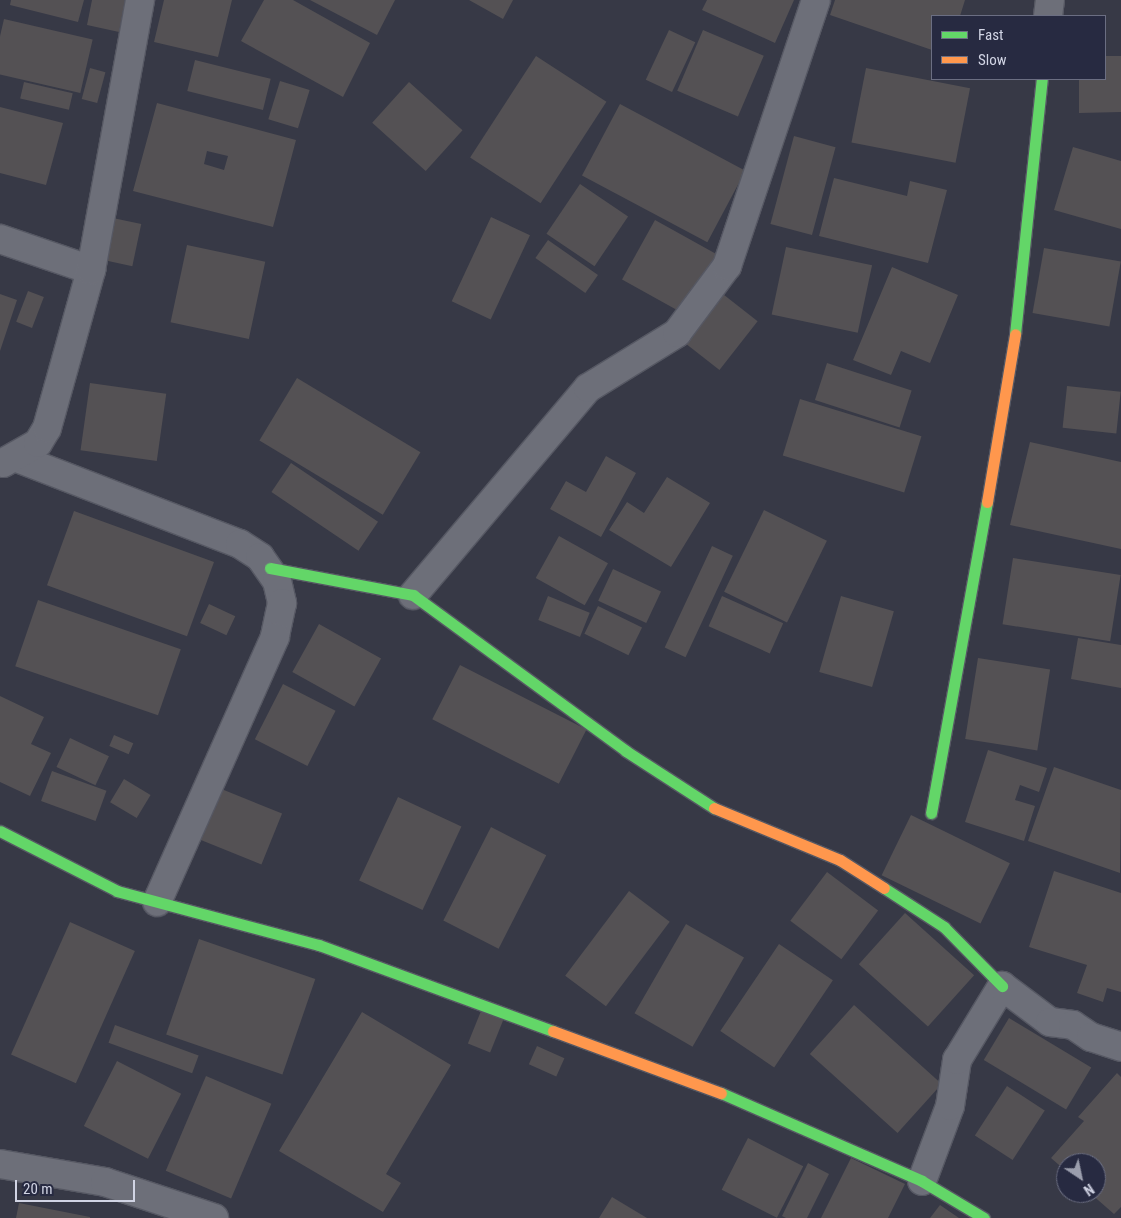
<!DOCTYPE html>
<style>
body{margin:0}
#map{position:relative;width:1121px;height:1218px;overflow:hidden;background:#373946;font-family:"Roboto Condensed",sans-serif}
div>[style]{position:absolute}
.building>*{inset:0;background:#545154;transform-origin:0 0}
.roads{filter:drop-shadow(1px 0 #565863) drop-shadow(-1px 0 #565863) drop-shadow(0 1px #565863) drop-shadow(0 -1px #565863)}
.street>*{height:28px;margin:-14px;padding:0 14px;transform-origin:14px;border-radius:14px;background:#6d6f79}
.fast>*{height:11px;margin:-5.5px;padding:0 5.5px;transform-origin:5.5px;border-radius:5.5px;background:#63d668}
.slow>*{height:11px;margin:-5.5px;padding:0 5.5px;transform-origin:5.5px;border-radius:5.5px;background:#ff974d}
span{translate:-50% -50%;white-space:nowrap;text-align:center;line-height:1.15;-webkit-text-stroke:4.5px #272a41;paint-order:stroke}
.legend{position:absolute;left:931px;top:15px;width:175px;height:65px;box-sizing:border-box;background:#272a41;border:1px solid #6b6e82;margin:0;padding:6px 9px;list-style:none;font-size:15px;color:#d1d4e4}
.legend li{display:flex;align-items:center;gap:10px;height:25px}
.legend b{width:25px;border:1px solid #6b6e82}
.north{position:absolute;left:1056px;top:1153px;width:50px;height:50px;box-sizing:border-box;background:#272a41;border:1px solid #6b6e82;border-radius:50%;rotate:146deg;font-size:14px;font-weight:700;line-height:20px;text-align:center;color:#d1d4e4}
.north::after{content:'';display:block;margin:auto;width:18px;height:22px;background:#9b9ead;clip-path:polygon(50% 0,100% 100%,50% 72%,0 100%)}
.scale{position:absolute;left:15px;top:1180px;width:120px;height:22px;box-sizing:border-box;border:2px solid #d1d4e4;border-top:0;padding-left:6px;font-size:15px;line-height:18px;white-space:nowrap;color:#d1d4e4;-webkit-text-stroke:4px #272a41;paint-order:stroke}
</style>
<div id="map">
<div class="building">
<div style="clip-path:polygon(11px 0,84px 0,78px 22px,10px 5px)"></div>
<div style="clip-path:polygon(92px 0,125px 0,119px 32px,87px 25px)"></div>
<div style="clip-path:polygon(164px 0,232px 0,218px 57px,154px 42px)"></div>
<div style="clip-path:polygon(264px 0,293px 0,370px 43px,343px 97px,241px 41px)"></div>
<div style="clip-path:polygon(310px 0,395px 0,377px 35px)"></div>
<div style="clip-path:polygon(469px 0,513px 0,503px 19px)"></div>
<div style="clip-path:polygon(707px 0,794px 0,775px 43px,702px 10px)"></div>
<div style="clip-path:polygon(835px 0,965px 0,960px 16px,932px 16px,932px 50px,830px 15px)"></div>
<div style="left:4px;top:19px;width:91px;height:55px;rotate:13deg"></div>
<div style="left:669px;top:30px;width:29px;height:55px;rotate:25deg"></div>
<div style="left:703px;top:30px;width:66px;height:66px;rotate:23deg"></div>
<div style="left:536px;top:56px;width:84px;height:121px;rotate:33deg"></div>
<div style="clip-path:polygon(1105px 56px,1121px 56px,1121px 112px,1079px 113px,1079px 79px,1105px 79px)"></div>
<div style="left:195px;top:60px;width:78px;height:32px;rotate:14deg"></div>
<div style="left:90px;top:68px;width:16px;height:32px;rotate:15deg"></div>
<div style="left:866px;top:68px;width:106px;height:76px;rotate:11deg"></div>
<div style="left:280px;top:81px;width:31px;height:40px;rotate:17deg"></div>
<div style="left:24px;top:82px;width:50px;height:17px;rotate:13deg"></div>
<div style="left:409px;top:82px;width:72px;height:55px;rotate:42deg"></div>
<div style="clip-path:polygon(evenodd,157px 103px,296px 140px,273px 227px,133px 191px,157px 103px,207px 151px,228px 156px,224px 170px,204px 164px,207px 151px)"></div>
<div style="left:620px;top:104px;width:142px;height:81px;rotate:28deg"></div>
<div style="clip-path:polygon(0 107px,63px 123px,46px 185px,0 173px)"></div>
<div style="left:794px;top:136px;width:43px;height:91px;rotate:15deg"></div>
<div style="clip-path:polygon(1073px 147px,1121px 161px,1121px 229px,1054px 210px)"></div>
<div style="clip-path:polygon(834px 178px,907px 196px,910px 181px,947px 190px,928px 263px,819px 236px)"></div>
<div style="left:580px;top:184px;width:58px;height:60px;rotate:34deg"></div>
<div style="left:108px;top:217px;width:34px;height:43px;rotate:12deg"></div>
<div style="left:491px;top:217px;width:43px;height:93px;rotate:25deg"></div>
<div style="left:655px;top:220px;width:71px;height:68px;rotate:29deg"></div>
<div style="left:548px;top:240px;width:61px;height:22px;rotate:35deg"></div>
<div style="left:187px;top:245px;width:80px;height:79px;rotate:12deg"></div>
<div style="left:786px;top:247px;width:88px;height:69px;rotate:12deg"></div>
<div style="left:1044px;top:248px;width:78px;height:66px;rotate:10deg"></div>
<div style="clip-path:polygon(892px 267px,958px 295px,930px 363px,901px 351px,891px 375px,853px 360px)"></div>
<div style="left:28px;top:291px;width:17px;height:33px;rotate:21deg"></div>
<div style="left:719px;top:291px;width:49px;height:62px;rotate:38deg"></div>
<div style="clip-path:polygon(0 294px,17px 300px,0 351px)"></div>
<div style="left:827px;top:363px;width:89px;height:39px;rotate:18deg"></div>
<div style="left:297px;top:378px;width:144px;height:73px;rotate:31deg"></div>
<div style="left:90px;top:383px;width:77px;height:68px;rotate:8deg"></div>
<div style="left:1067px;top:386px;width:54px;height:42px;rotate:6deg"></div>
<div style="left:800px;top:399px;width:127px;height:59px;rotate:17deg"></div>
<div style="clip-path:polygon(1030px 442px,1121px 462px,1121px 549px,1010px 525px)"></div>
<div style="clip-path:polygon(606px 456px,636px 473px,601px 537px,550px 509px,566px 481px,586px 492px)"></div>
<div style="left:291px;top:463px;width:105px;height:35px;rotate:34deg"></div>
<div style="clip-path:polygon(667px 477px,710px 503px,671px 567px,609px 530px,627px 502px,644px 513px)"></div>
<div style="left:764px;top:510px;width:70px;height:91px;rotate:26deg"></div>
<div style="left:74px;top:511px;width:149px;height:79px;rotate:20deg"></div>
<div style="left:559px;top:536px;width:56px;height:48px;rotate:29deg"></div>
<div style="left:712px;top:546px;width:23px;height:112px;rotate:25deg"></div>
<div style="left:1013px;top:558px;width:109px;height:67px;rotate:9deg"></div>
<div style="left:613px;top:569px;width:53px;height:35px;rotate:25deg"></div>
<div style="left:548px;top:596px;width:45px;height:26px;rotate:22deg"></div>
<div style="left:722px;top:596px;width:67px;height:33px;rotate:24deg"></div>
<div style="left:841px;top:596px;width:55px;height:79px;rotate:16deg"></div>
<div style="left:38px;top:600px;width:151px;height:70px;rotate:19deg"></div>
<div style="left:209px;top:604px;width:29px;height:21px;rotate:25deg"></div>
<div style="left:598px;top:606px;width:49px;height:31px;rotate:26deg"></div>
<div style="left:319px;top:624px;width:71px;height:55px;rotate:29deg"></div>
<div style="clip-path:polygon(1078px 638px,1121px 645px,1121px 688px,1071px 679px)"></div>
<div style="left:978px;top:658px;width:73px;height:82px;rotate:9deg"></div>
<div style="left:460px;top:665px;width:142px;height:61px;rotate:27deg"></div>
<div style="left:283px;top:684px;width:59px;height:62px;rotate:27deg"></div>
<div style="clip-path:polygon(0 696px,44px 717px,31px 744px,51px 753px,30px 796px,0 782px)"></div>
<div style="left:114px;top:735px;width:21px;height:12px;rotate:23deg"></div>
<div style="left:70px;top:738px;width:43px;height:32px;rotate:25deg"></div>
<div style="clip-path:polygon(988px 750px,1047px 768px,1039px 792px,1020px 785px,1015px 800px,1035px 806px,1024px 841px,965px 822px)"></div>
<div style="clip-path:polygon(1054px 767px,1121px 790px,1120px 873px,1028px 841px)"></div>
<div style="left:52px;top:771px;width:58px;height:32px;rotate:20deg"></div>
<div style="left:124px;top:779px;width:31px;height:27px;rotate:31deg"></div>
<div style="left:219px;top:788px;width:68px;height:55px;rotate:22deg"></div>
<div style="left:398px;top:797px;width:70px;height:92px;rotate:25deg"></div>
<div style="left:911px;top:815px;width:110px;height:67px;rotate:26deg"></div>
<div style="left:491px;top:827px;width:62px;height:105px;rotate:27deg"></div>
<div style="clip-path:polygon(1054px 871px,1121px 893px,1121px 992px,1107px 988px,1103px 1002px,1077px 993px,1087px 965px,1029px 947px)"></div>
<div style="left:827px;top:872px;width:64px;height:61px;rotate:37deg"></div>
<div style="left:629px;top:891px;width:51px;height:106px;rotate:37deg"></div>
<div style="left:905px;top:913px;width:93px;height:69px;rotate:42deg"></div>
<div style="left:70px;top:922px;width:71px;height:145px;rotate:24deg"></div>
<div style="left:686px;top:924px;width:67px;height:103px;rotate:30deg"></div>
<div style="left:199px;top:939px;width:123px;height:101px;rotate:19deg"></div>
<div style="left:779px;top:944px;width:65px;height:105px;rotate:34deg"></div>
<div style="left:854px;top:1005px;width:118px;height:66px;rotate:42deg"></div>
<div style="left:481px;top:1011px;width:24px;height:35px;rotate:22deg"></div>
<div style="clip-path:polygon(362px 1012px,451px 1065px,386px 1174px,401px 1183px,383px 1212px,279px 1151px)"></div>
<div style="left:1009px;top:1018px;width:96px;height:49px;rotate:31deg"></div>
<div style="left:115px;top:1025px;width:89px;height:19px;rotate:20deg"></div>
<div style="left:537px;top:1046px;width:30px;height:20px;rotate:24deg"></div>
<div style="left:117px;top:1061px;width:72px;height:73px;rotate:27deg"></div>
<div style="clip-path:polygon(1117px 1073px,1121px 1077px,1121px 1207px,1114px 1214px,1090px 1193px,1096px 1193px,1096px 1163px,1066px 1163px,1066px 1171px,1051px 1158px,1084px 1121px,1078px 1117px)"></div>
<div style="left:206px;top:1076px;width:71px;height:103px;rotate:23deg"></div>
<div style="left:1007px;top:1086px;width:45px;height:59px;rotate:33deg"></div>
<div style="left:748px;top:1138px;width:62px;height:58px;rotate:27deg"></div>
<div style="clip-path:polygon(851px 1158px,905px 1184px,888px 1218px,821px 1218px)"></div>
<div style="clip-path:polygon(808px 1163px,829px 1174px,807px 1218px,786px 1218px,782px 1216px)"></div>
<div style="clip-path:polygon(612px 1197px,647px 1218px,599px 1218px)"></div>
<div style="clip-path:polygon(19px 1203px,90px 1217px,90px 1218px,16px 1218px)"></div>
<div style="clip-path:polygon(940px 1205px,959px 1218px,930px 1218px)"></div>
</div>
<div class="roads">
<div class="street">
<div style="left:1048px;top:16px;width:16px;rotate:-83deg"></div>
<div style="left:0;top:239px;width:96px;rotate:18.8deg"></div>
<div style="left:17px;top:458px;width:239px;rotate:21.1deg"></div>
<div style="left:240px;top:544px;width:24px;rotate:33deg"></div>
<div style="left:260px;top:557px;width:29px;rotate:55deg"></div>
<div style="left:277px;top:581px;width:23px;rotate:77deg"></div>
<div style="left:282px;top:603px;width:35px;rotate:102deg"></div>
<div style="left:275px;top:637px;width:290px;rotate:114deg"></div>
<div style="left:3px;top:463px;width:40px;rotate:-29.7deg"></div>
<div style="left:38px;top:443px;width:17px;rotate:-59deg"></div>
<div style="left:47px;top:428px;width:164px;rotate:-74.4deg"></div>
<div style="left:91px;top:270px;width:274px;rotate:-79.7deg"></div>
<div style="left:413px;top:595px;width:271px;rotate:-49.8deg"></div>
<div style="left:588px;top:388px;width:105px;rotate:-31.7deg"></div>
<div style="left:677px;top:333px;width:84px;rotate:-53.3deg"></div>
<div style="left:727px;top:266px;width:280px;rotate:-71.5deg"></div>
<div style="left:0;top:1164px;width:107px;rotate:9.7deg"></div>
<div style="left:105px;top:1182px;width:115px;rotate:18.3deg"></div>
<div style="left:922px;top:1181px;width:80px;rotate:-69.5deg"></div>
<div style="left:950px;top:1106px;width:47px;rotate:-81.3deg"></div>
<div style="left:957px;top:1060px;width:87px;rotate:-58.7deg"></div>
<div style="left:1002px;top:986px;width:60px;rotate:36.9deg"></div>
<div style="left:1050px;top:1022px;width:23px;rotate:7deg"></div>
<div style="left:1073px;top:1025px;width:22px;rotate:34deg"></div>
<div style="left:1091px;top:1037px;width:32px;rotate:18deg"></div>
</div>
<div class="fast">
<div style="left:1015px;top:334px;width:256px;rotate:-84deg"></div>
<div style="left:270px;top:568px;width:146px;rotate:10.7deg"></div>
<div style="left:413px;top:595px;width:264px;rotate:36.2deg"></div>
<div style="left:626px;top:751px;width:105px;rotate:32.9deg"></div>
<div style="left:931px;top:813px;width:316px;rotate:-79.8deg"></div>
<div style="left:0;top:831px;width:131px;rotate:27.1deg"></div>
<div style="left:117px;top:891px;width:209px;rotate:15deg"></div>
<div style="left:319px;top:945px;width:249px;rotate:20.2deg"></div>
<div style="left:884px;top:888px;width:72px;rotate:33deg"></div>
<div style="left:944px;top:927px;width:83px;rotate:45.5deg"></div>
<div style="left:721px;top:1093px;width:219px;rotate:23.6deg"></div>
<div style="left:922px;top:1181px;width:72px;rotate:30.8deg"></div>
</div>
<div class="slow">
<div style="left:987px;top:502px;width:170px;rotate:-80.5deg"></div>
<div style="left:714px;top:808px;width:136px;rotate:22.4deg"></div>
<div style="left:840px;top:860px;width:52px;rotate:32.5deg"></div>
<div style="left:553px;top:1031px;width:179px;rotate:20.3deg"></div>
</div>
</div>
<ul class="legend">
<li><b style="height:6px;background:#63d668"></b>Fast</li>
<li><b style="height:6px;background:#ff974d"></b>Slow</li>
</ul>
<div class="north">N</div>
<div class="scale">20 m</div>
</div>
